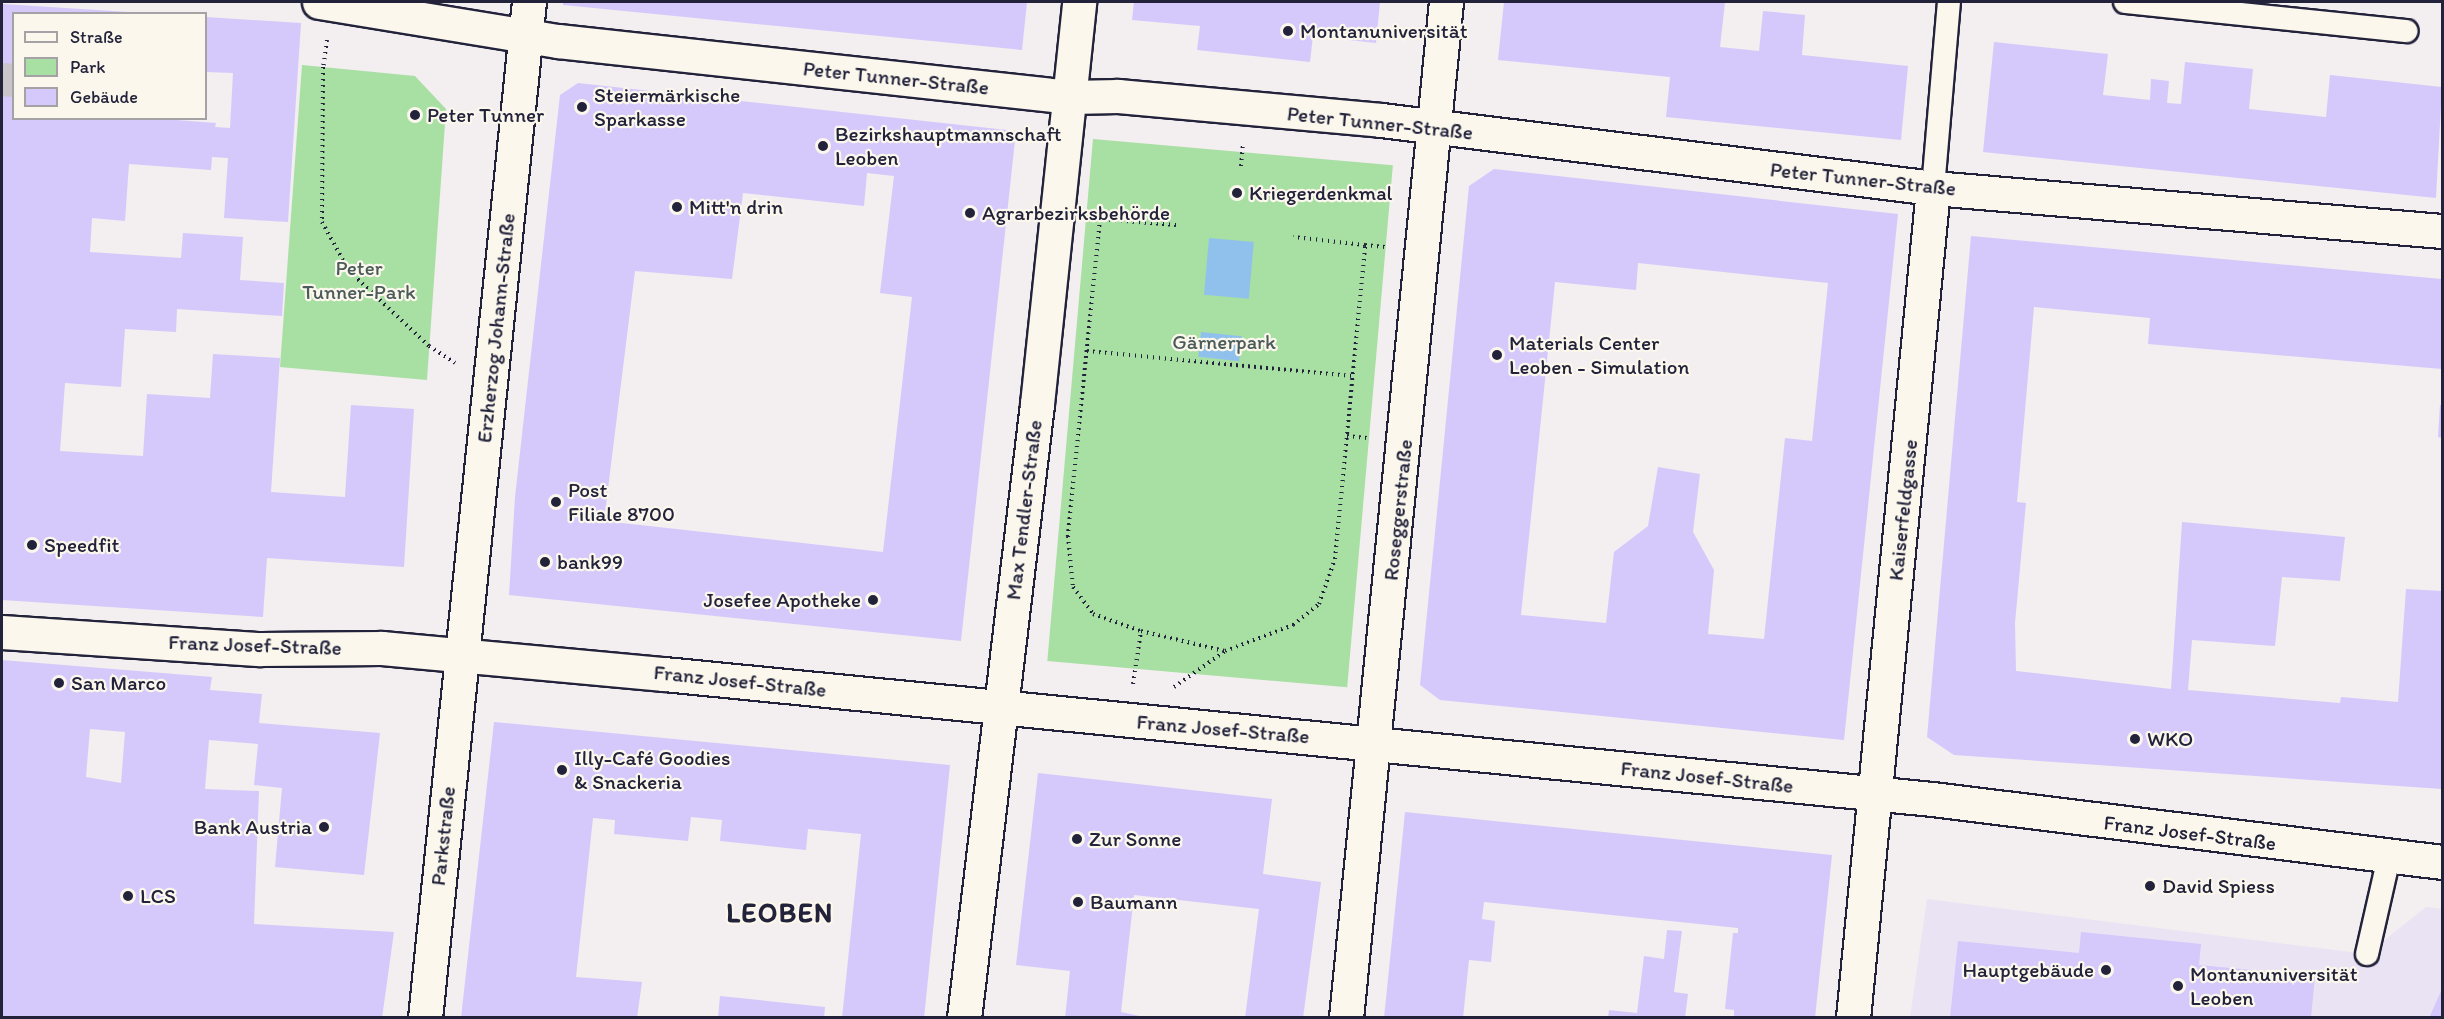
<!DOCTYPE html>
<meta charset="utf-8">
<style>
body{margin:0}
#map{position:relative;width:2444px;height:1019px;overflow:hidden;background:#f3eeef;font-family:Itim,sans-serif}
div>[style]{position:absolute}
.built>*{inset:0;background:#eae3f3}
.green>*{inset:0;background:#a8dfa3;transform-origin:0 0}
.water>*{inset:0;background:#90c1ec;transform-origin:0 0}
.building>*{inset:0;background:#d5c9fb}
.street-tunnel>*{height:33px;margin-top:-16.5px;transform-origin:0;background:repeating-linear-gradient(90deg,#c9c5cb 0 33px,transparent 0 49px)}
.path>*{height:4px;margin-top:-2px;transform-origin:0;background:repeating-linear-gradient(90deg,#22223b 0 1.5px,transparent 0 6px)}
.roads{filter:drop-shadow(2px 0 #22223b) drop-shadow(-2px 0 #22223b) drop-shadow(0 2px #22223b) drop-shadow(0 -2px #22223b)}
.lane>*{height:22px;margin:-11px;padding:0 11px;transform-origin:11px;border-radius:11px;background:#fbf7ec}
.street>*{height:33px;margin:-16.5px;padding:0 16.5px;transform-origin:16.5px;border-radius:16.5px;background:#fbf7ec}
.dots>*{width:16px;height:16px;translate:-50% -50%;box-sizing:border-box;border:3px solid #fbf7ec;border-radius:50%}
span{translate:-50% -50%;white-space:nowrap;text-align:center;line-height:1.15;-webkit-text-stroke:4.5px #fbf7ec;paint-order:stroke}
.poi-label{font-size:21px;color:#22223b}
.left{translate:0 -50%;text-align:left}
.right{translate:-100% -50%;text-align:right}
.street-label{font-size:21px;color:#22223b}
.park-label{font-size:21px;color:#4a5b5a}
.district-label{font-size:27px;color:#22223b;font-weight:700;letter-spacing:1.5px}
.frame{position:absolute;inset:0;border:3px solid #22223b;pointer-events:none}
.legend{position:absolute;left:12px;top:12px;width:195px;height:108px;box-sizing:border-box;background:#fbf7ec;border:2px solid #a4a2a5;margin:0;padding:8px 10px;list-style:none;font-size:18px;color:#22223b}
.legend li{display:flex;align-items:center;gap:12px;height:30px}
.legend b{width:30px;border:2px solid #a4a2a5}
</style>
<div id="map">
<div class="built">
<div style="clip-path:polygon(1927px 899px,2367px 954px,2426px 907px,2442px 909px,2442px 1017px,1910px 1018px)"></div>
</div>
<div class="green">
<div style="clip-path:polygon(302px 65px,415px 76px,446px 109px,427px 380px,280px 367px)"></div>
<div style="left:1093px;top:139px;width:301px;height:524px;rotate:5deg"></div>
</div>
<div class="water">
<div style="left:1209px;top:238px;width:45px;height:57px;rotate:5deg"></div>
<div style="left:1201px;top:332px;width:41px;height:25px;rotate:6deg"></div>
</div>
<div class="building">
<div style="clip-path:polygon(563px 2px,1027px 2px,1022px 50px,563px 5px)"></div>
<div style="clip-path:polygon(1134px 2px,1380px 2px,1376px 43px,1313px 36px,1310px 62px,1197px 50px,1200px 26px,1132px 20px)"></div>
<div style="clip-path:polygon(1504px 2px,1725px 2px,1720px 47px,1759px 51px,1763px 11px,1805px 15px,1802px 55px,1908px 66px,1901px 140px,1666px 117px,1670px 77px,1498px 60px)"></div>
<div style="clip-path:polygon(3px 4px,128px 12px,14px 14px,14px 118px,150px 118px,216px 123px,215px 127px,230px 128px,233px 73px,206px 72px,206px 17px,301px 23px,288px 222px,224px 218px,228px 158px,212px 157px,211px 170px,129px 164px,125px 221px,92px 218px,90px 252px,181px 258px,183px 233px,243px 237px,240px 280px,284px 283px,282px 316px,177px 309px,176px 332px,125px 329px,121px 387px,65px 383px,60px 451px,143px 456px,147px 394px,210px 398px,213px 354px,280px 358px,271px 492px,345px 497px,351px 405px,414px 409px,404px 567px,267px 558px,263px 617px,2px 600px)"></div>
<div style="clip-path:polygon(1994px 42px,2108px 54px,2103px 95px,2150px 100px,2151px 79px,2169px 81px,2167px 103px,2181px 104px,2185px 62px,2253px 69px,2249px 109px,2326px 117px,2330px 75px,2442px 87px,2436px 198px,1983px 152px)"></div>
<div style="clip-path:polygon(evenodd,578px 83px,1016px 131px,961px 641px,509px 595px,515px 497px,560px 95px,578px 83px,867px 173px,894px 176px,880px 293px,912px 297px,883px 552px,604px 521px,635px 271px,732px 279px,743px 193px,864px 206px,867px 173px)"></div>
<div style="clip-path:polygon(evenodd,1494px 169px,1898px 214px,1844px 740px,1440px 700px,1420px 685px,1469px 186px,1494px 169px,1638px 263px,1828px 283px,1812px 441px,1785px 438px,1764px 639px,1708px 634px,1714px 570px,1693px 532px,1700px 474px,1658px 467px,1648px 526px,1614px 552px,1606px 623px,1521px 615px,1555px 282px,1636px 290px,1638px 263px)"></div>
<div style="clip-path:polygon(1971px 236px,2442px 279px,2442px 369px,2148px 344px,2150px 318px,2034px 307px,2017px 502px,2026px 503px,2015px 623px,2016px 671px,2171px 689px,2182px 522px,2345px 537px,2340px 581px,2282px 577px,2275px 646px,2192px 640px,2188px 690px,2340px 703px,2341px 697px,2398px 702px,2406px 589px,2442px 591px,2442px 789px,1954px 755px,1927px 737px)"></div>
<div style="clip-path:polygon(2440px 405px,2442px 405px,2442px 438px,2438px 437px)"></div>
<div style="clip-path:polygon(evenodd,2px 660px,212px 677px,210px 690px,262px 694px,259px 723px,380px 733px,364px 875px,275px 867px,282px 788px,254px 785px,258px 744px,209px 740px,205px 789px,259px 791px,254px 924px,394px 932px,382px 1018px,2px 1018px,2px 660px,90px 729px,125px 732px,121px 783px,86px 777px,90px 729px)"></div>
<div style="clip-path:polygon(494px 722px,950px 765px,924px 1018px,842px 1018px,861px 834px,808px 829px,806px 850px,720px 841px,722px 820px,691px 817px,688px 841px,614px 834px,615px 820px,593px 818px,576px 977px,642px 982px,637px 1018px,461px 1018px)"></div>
<div style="clip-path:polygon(1038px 773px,1272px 799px,1263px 874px,1321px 882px,1303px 1018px,1245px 1018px,1259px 909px,1134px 895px,1121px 1012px,1149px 1018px,1065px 1018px,1070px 971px,1016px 965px)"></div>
<div style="clip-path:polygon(1405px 812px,1832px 855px,1815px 1018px,1734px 1018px,1734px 1010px,1725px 1009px,1733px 933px,1738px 933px,1738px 928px,1484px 902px,1482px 919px,1495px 921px,1491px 962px,1469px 960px,1463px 1018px,1384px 1018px)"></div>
<div style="clip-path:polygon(1667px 930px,1682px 931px,1674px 992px,1688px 994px,1685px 1018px,1608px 1018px,1609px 1010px,1637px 1013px,1644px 956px,1664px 959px)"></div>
<div style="clip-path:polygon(2081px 932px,2201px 944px,2199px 965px,2315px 976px,2311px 1018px,1950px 1018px,1958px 941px,2079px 953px)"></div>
<div style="clip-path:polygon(2442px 989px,2442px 1018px,2429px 1018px)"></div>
<div style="clip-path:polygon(720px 996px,825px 1007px,824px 1018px,718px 1018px)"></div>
</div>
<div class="street-tunnel">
<div style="left:2px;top:79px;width:12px;rotate:5deg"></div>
</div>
<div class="path">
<div style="left:327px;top:40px;width:27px;rotate:98deg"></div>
<div style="left:323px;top:67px;width:155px;rotate:90.4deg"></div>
<div style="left:322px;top:222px;width:56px;rotate:61.1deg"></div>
<div style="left:349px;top:271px;width:110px;rotate:43.2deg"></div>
<div style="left:429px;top:346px;width:31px;rotate:33deg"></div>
<div style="left:1241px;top:166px;width:23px;rotate:-85deg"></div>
<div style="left:1176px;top:225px;width:76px;rotate:-175.5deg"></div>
<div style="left:1100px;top:219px;width:319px;rotate:95.8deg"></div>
<div style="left:1068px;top:536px;width:51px;rotate:84.4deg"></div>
<div style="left:1073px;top:587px;width:34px;rotate:53deg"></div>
<div style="left:1093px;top:614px;width:51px;rotate:19.5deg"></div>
<div style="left:1141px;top:631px;width:86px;rotate:13.4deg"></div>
<div style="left:1225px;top:651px;width:73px;rotate:-20.9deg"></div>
<div style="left:1293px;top:625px;width:33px;rotate:-39deg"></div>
<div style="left:1319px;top:604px;width:48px;rotate:-70.4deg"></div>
<div style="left:1335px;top:559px;width:315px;rotate:-84.5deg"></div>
<div style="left:1365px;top:245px;width:72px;rotate:-173.7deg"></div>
<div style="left:1365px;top:245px;width:20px;rotate:6deg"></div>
<div style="left:1087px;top:351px;width:266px;rotate:5.4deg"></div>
<div style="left:1347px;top:436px;width:20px;rotate:6deg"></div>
<div style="left:1133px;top:684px;width:54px;rotate:-81.4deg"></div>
<div style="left:1174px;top:687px;width:62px;rotate:-35.2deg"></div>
</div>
<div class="roads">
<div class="lane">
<div style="left:2125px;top:2px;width:283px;rotate:5.9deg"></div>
<div style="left:1933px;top:188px;width:187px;rotate:-85.1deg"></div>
<div style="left:2367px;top:954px;width:99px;rotate:-77.2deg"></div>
</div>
<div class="street">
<div style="left:319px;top:2px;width:242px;rotate:9.3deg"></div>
<div style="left:558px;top:41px;width:515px;rotate:6.24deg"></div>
<div style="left:1070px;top:97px;width:48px;rotate:-1.2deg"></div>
<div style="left:1118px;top:96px;width:264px;rotate:5.2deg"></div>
<div style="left:1381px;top:120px;width:556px;rotate:7.02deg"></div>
<div style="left:1933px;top:188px;width:511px;rotate:4.83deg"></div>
<div style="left:2px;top:632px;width:259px;rotate:3.8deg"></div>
<div style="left:260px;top:649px;width:122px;rotate:-0.5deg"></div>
<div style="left:382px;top:648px;width:283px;rotate:5.3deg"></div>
<div style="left:664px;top:674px;width:1274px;rotate:5.63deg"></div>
<div style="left:1932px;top:799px;width:514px;rotate:7.04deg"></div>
<div style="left:425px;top:1018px;width:1021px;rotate:-84.16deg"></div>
<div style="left:964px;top:1018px;width:618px;rotate:-83.22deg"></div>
<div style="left:1037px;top:404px;width:404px;rotate:-84deg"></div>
<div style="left:1346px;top:1018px;width:1021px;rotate:-84.38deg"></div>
<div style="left:1853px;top:1018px;width:834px;rotate:-84.49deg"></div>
</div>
</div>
<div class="dots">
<div style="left:1288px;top:31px;background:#22223b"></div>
<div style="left:582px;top:107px;background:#22223b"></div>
<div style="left:415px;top:115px;background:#22223b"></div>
<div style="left:823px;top:146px;background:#22223b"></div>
<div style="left:1237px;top:193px;background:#22223b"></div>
<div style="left:677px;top:207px;background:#22223b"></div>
<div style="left:970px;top:213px;background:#22223b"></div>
<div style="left:1497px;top:355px;background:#22223b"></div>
<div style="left:556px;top:502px;background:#22223b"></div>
<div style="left:32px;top:545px;background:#22223b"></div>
<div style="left:545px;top:562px;background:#22223b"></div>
<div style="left:873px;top:600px;background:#22223b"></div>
<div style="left:59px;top:683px;background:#22223b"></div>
<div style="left:2135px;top:739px;background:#22223b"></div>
<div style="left:562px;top:770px;background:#22223b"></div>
<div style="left:324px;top:827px;background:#22223b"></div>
<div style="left:1077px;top:839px;background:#22223b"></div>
<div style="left:2150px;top:886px;background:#22223b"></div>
<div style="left:128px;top:896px;background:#22223b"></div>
<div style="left:1078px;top:902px;background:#22223b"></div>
<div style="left:2106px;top:970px;background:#22223b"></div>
<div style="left:2178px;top:986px;background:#22223b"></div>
</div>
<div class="poi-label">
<span class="left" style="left:1300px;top:31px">Montanuniversität</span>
<span class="left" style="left:594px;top:107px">Steiermärkische<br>Sparkasse</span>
<span class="left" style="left:427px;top:115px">Peter Tunner</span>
<span class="left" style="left:835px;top:146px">Bezirkshauptmannschaft<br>Leoben</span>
<span class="left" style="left:1249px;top:193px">Kriegerdenkmal</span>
<span class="left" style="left:689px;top:207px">Mitt'n drin</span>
<span class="left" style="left:982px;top:213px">Agrarbezirksbehörde</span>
<span class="left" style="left:1509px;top:355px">Materials Center<br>Leoben - Simulation</span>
<span class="left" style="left:568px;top:502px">Post<br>Filiale 8700</span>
<span class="left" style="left:44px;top:545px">Speedfit</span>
<span class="left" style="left:557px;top:562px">bank99</span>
<span class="right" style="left:861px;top:600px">Josefee Apotheke</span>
<span class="left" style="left:71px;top:683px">San Marco</span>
<span class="left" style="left:2147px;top:739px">WKO</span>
<span class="left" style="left:574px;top:770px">Illy-Café Goodies<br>&amp; Snackeria</span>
<span class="right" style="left:312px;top:827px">Bank Austria</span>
<span class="left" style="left:1089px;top:839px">Zur Sonne</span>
<span class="left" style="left:2162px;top:886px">David Spiess</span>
<span class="left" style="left:140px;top:896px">LCS</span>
<span class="left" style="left:1090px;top:902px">Baumann</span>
<span class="right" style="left:2094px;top:970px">Hauptgebäude</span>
<span class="left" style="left:2190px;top:986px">Montanuniversität<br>Leoben</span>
</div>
<div class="street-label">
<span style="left:896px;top:78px;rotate:6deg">Peter Tunner-Straße</span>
<span style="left:1380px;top:123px;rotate:6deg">Peter Tunner-Straße</span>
<span style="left:1863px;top:179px;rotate:6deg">Peter Tunner-Straße</span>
<span style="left:496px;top:328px;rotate:-84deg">Erzherzog Johann-Straße</span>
<span style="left:1024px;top:510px;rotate:-83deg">Max Tendler-Straße</span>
<span style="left:1398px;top:510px;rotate:-84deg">Roseggerstraße</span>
<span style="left:1903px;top:510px;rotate:-84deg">Kaiserfeldgasse</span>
<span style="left:255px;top:645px;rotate:2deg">Franz Josef-Straße</span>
<span style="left:740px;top:681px;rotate:6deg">Franz Josef-Straße</span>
<span style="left:1223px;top:729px;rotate:5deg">Franz Josef-Straße</span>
<span style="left:1707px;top:777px;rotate:6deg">Franz Josef-Straße</span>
<span style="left:2190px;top:833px;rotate:7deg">Franz Josef-Straße</span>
<span style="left:443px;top:836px;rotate:-84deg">Parkstraße</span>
</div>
<div class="park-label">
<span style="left:359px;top:280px">Peter<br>Tunner-Park</span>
<span style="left:1224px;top:342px">Gärnerpark</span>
</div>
<div class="district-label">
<span style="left:780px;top:913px">LEOBEN</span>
</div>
<div class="frame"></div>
<ul class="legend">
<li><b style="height:8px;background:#fbf7ec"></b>Straße</li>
<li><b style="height:16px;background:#a8dfa3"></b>Park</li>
<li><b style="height:16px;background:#d5c9fb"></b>Gebäude</li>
</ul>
</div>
